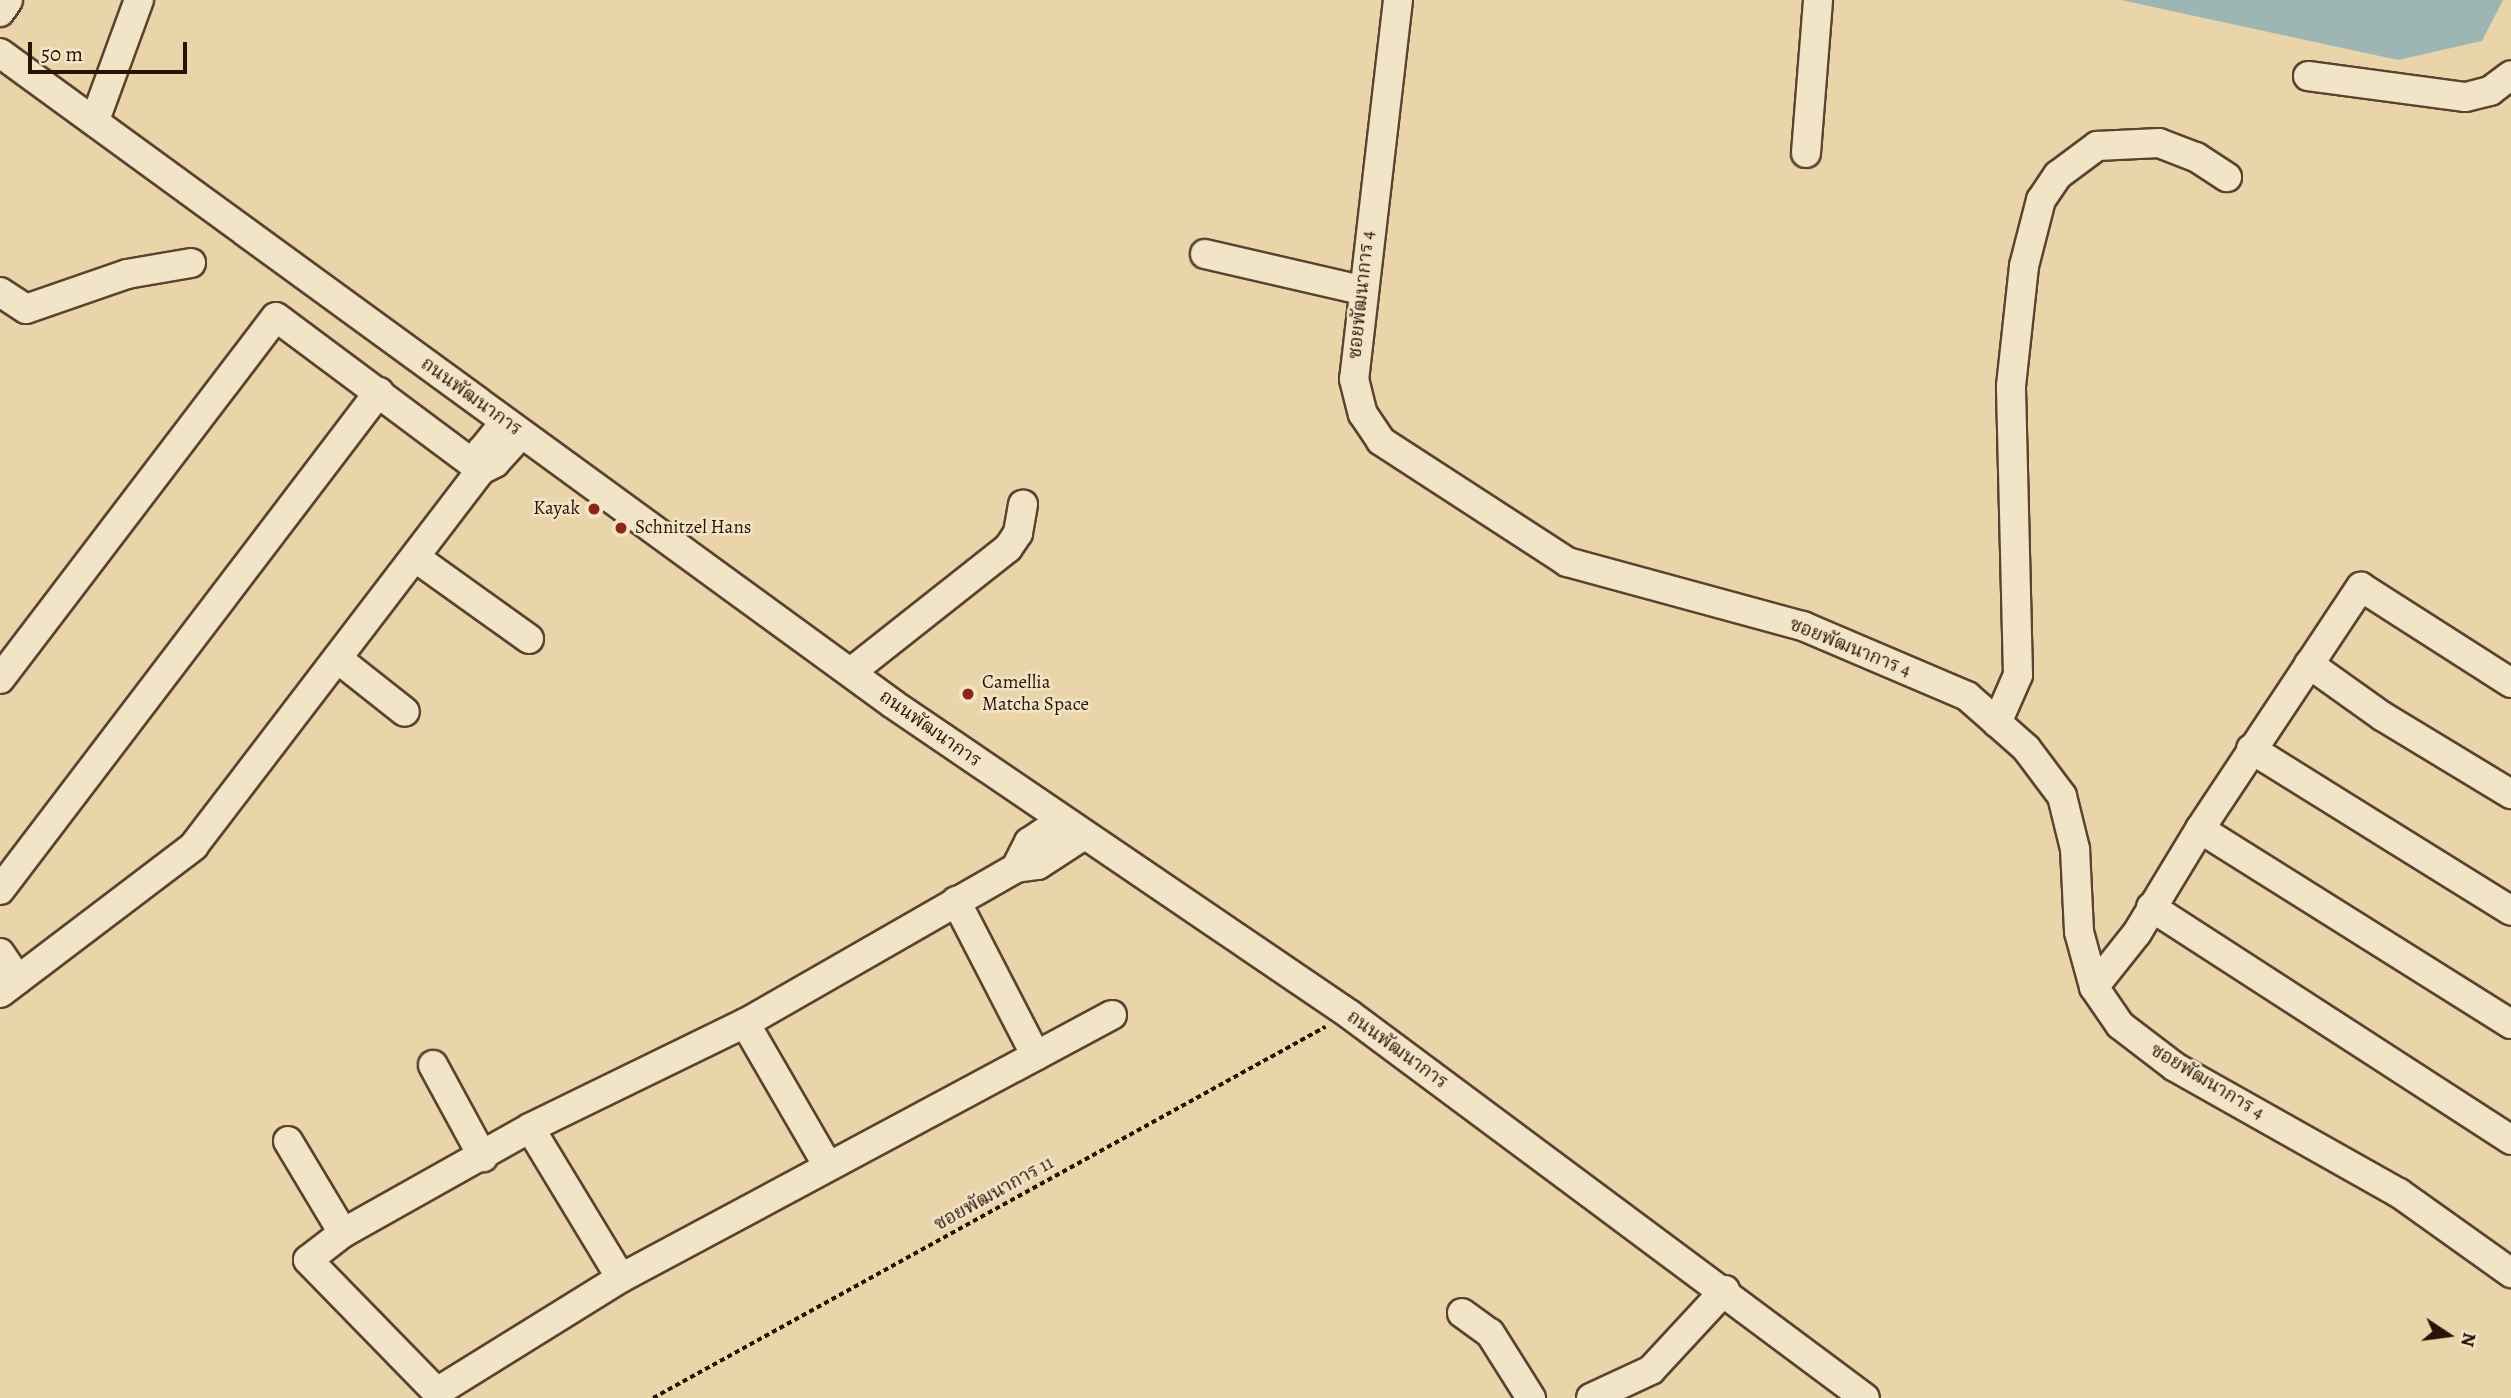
<!DOCTYPE html>
<meta charset="utf-8">
<style>
body{margin:0}
#map{position:relative;width:2511px;height:1398px;overflow:hidden;background:#e9d5a9;font-family:Alegreya,"Noto Serif Thai",serif}
div>[style]{position:absolute}
.water>*{inset:0;background:#9db6b4}
.path>*{height:3.5px;margin-top:-1.75px;transform-origin:0;background:repeating-linear-gradient(90deg,#2b1207 0 5px,transparent 0 8.5px)}
.roads{filter:drop-shadow(2px 0 #5a4330) drop-shadow(-2px 0 #5a4330) drop-shadow(0 2px #5a4330) drop-shadow(0 -2px #5a4330)}
.minor>*{height:28px;margin:-14px;padding:0 14px;transform-origin:14px;border-radius:14px;background:#f1e4c7}
.dots>*{width:19px;height:19px;translate:-50% -50%;box-sizing:border-box;border:4px solid #f1e4c7;border-radius:50%}
span{translate:-50% -50%;white-space:nowrap;text-align:center;line-height:1.15;-webkit-text-stroke:5px #f1e4c7;paint-order:stroke}
.street-label{font-size:19px;color:#2b1207}
.poi-label{font-size:19px;color:#2b1207}
.right{translate:-100% -50%;text-align:right}
.left{translate:0 -50%;text-align:left}
.north{position:absolute;left:2413px;top:1300px;width:70px;height:70px;-webkit-text-stroke:5px #f1e4c7;paint-order:stroke;rotate:103deg;font-size:19px;font-weight:700;line-height:28px;text-align:center;color:#2b1207}
.north::after{content:'';display:block;margin:auto;width:24px;height:32px;background:#2b1207;clip-path:polygon(50% 0,100% 100%,50% 72%,0 100%)}
.scale{position:absolute;left:28px;top:42px;width:159px;height:32px;box-sizing:border-box;border:4px solid #2b1207;border-top:0;padding-left:9px;font-size:21px;line-height:24px;white-space:nowrap;color:#2b1207;-webkit-text-stroke:5px #f1e4c7;paint-order:stroke}
</style>
<div id="map">
<div class="water">
<div style="clip-path:polygon(2121px 0,2503px 0,2482px 41px,2398px 60px)"></div>
</div>
<div class="path">
<div style="left:653px;top:1398px;width:768px;rotate:-28.9deg"></div>
</div>
<div class="roads">
<div class="minor">
<div style="left:1398px;top:0;width:382px;rotate:96.6deg"></div>
<div style="left:1354px;top:379px;width:36px;rotate:76deg"></div>
<div style="left:1363px;top:414px;width:32px;rotate:56deg"></div>
<div style="left:1381px;top:441px;width:222px;rotate:33deg"></div>
<div style="left:1567px;top:562px;width:245px;rotate:15.2deg"></div>
<div style="left:1803px;top:626px;width:178px;rotate:23.1deg"></div>
<div style="left:1967px;top:696px;width:79px;rotate:41.4deg"></div>
<div style="left:2026px;top:748px;width:60px;rotate:53.1deg"></div>
<div style="left:2062px;top:796px;width:55px;rotate:76.2deg"></div>
<div style="left:2075px;top:849px;width:83px;rotate:87.2deg"></div>
<div style="left:2079px;top:932px;width:57px;rotate:74.7deg"></div>
<div style="left:2094px;top:987px;width:46px;rotate:55.6deg"></div>
<div style="left:2120px;top:1025px;width:69px;rotate:37.4deg"></div>
<div style="left:2175px;top:1067px;width:257px;rotate:29.4deg"></div>
<div style="left:2399px;top:1193px;width:138px;rotate:35.5deg"></div>
<div style="left:0;top:12px;width:14px;rotate:-56deg"></div>
<div style="left:0;top:53px;width:1105px;rotate:36.09deg"></div>
<div style="left:893px;top:704px;width:551px;rotate:34.21deg"></div>
<div style="left:1349px;top:1014px;width:643px;rotate:36.66deg"></div>
<div style="left:2308px;top:76px;width:159px;rotate:7.6deg"></div>
<div style="left:2466px;top:97px;width:25px;rotate:-14deg"></div>
<div style="left:2490px;top:91px;width:26px;rotate:-37deg"></div>
<div style="left:95px;top:120px;width:128px;rotate:-69.9deg"></div>
<div style="left:1806px;top:153px;width:153px;rotate:-85.5deg"></div>
<div style="left:1205px;top:254px;width:160px;rotate:13deg"></div>
<div style="left:0;top:292px;width:31px;rotate:33deg"></div>
<div style="left:26px;top:309px;width:107px;rotate:-19.1deg"></div>
<div style="left:127px;top:274px;width:65px;rotate:-9.8deg"></div>
<div style="left:505px;top:422px;width:36px;rotate:129deg"></div>
<div style="left:482px;top:450px;width:20px;rotate:93deg"></div>
<div style="left:481px;top:470px;width:16px;rotate:-27deg"></div>
<div style="left:495px;top:463px;width:39px;rotate:-48deg"></div>
<div style="left:416px;top:558px;width:139px;rotate:35.6deg"></div>
<div style="left:338px;top:659px;width:85px;rotate:38.3deg"></div>
<div style="left:2309px;top:664px;width:90px;rotate:35.5deg"></div>
<div style="left:2382px;top:716px;width:151px;rotate:31.2deg"></div>
<div style="left:851px;top:672px;width:200px;rotate:-38.3deg"></div>
<div style="left:1008px;top:548px;width:18px;rotate:-56deg"></div>
<div style="left:1018px;top:533px;width:29px;rotate:-80deg"></div>
<div style="left:0;top:679px;width:455px;rotate:-52.7deg"></div>
<div style="left:276px;top:317px;width:256px;rotate:36.7deg"></div>
<div style="left:481px;top:470px;width:473px;rotate:127.4deg"></div>
<div style="left:194px;top:846px;width:243px;rotate:142.8deg"></div>
<div style="left:1997px;top:723px;width:52px;rotate:-66.4deg"></div>
<div style="left:2018px;top:675px;width:289px;rotate:-91.4deg"></div>
<div style="left:2011px;top:386px;width:121px;rotate:-83.8deg"></div>
<div style="left:2024px;top:266px;width:68px;rotate:-75.6deg"></div>
<div style="left:2041px;top:200px;width:30px;rotate:-56deg"></div>
<div style="left:2058px;top:175px;width:49px;rotate:-36.6deg"></div>
<div style="left:2097px;top:146px;width:62px;rotate:-2.8deg"></div>
<div style="left:2159px;top:143px;width:40px;rotate:21deg"></div>
<div style="left:2196px;top:157px;width:37px;rotate:33deg"></div>
<div style="left:2251px;top:749px;width:306px;rotate:31.9deg"></div>
<div style="left:1062px;top:820px;width:40px;rotate:146deg"></div>
<div style="left:1029px;top:842px;width:29px;rotate:117deg"></div>
<div style="left:1016px;top:868px;width:22px;rotate:-8deg"></div>
<div style="left:1038px;top:865px;width:55px;rotate:-33.1deg"></div>
<div style="left:2200px;top:829px;width:291px;rotate:-56.4deg"></div>
<div style="left:2361px;top:587px;width:178px;rotate:32.6deg"></div>
<div style="left:1016px;top:868px;width:312px;rotate:150.2deg"></div>
<div style="left:745px;top:1023px;width:239px;rotate:154deg"></div>
<div style="left:530px;top:1128px;width:214px;rotate:150.7deg"></div>
<div style="left:343px;top:1233px;width:44px;rotate:142.4deg"></div>
<div style="left:308px;top:1260px;width:185px;rotate:45.7deg"></div>
<div style="left:437px;top:1392px;width:216px;rotate:-31.8deg"></div>
<div style="left:621px;top:1278px;width:557px;rotate:-28.18deg"></div>
<div style="left:0;top:890px;width:626px;rotate:-52.73deg"></div>
<div style="left:956px;top:901px;width:174px;rotate:62.7deg"></div>
<div style="left:2151px;top:907px;width:429px;rotate:32.9deg"></div>
<div style="left:0;top:953px;width:32px;rotate:56deg"></div>
<div style="left:2094px;top:987px;width:69px;rotate:-51.5deg"></div>
<div style="left:2137px;top:933px;width:122px;rotate:-58.8deg"></div>
<div style="left:2200px;top:829px;width:367px;rotate:32.1deg"></div>
<div style="left:745px;top:1023px;width:165px;rotate:59.9deg"></div>
<div style="left:433px;top:1065px;width:105px;rotate:61.5deg"></div>
<div style="left:530px;top:1128px;width:175px;rotate:58.8deg"></div>
<div style="left:288px;top:1141px;width:107px;rotate:59.1deg"></div>
<div style="left:1462px;top:1313px;width:34px;rotate:36deg"></div>
<div style="left:1490px;top:1333px;width:77px;rotate:57.8deg"></div>
<div style="left:1591px;top:1398px;width:66px;rotate:-25deg"></div>
<div style="left:1651px;top:1370px;width:109px;rotate:-47.2deg"></div>
</div>
</div>
<div class="dots">
<div style="left:594px;top:509px;background:#8f2418"></div>
<div style="left:621px;top:528px;background:#8f2418"></div>
<div style="left:968px;top:694px;background:#8f2418"></div>
</div>
<div class="street-label">
<span style="left:1362px;top:295px;rotate:-84deg">ซอยพัฒนาการ 4</span>
<span style="left:471px;top:397px;rotate:36deg">ถนนพัฒนาการ</span>
<span style="left:1850px;top:648px;rotate:22deg">ซอยพัฒนาการ 4</span>
<span style="left:930px;top:729px;rotate:35deg">ถนนพัฒนาการ</span>
<span style="left:1397px;top:1050px;rotate:36deg">ถนนพัฒนาการ</span>
<span style="left:2207px;top:1082px;rotate:31deg">ซอยพัฒนาการ 4</span>
<span style="left:994px;top:1194px;rotate:-29deg">ซอยพัฒนาการ 11</span>
</div>
<div class="poi-label">
<span class="right" style="left:580px;top:509px">Kayak</span>
<span class="left" style="left:635px;top:528px">Schnitzel Hans</span>
<span class="left" style="left:982px;top:694px">Camellia<br>Matcha Space</span>
</div>
<div class="north">N</div>
<div class="scale">50 m</div>
</div>
